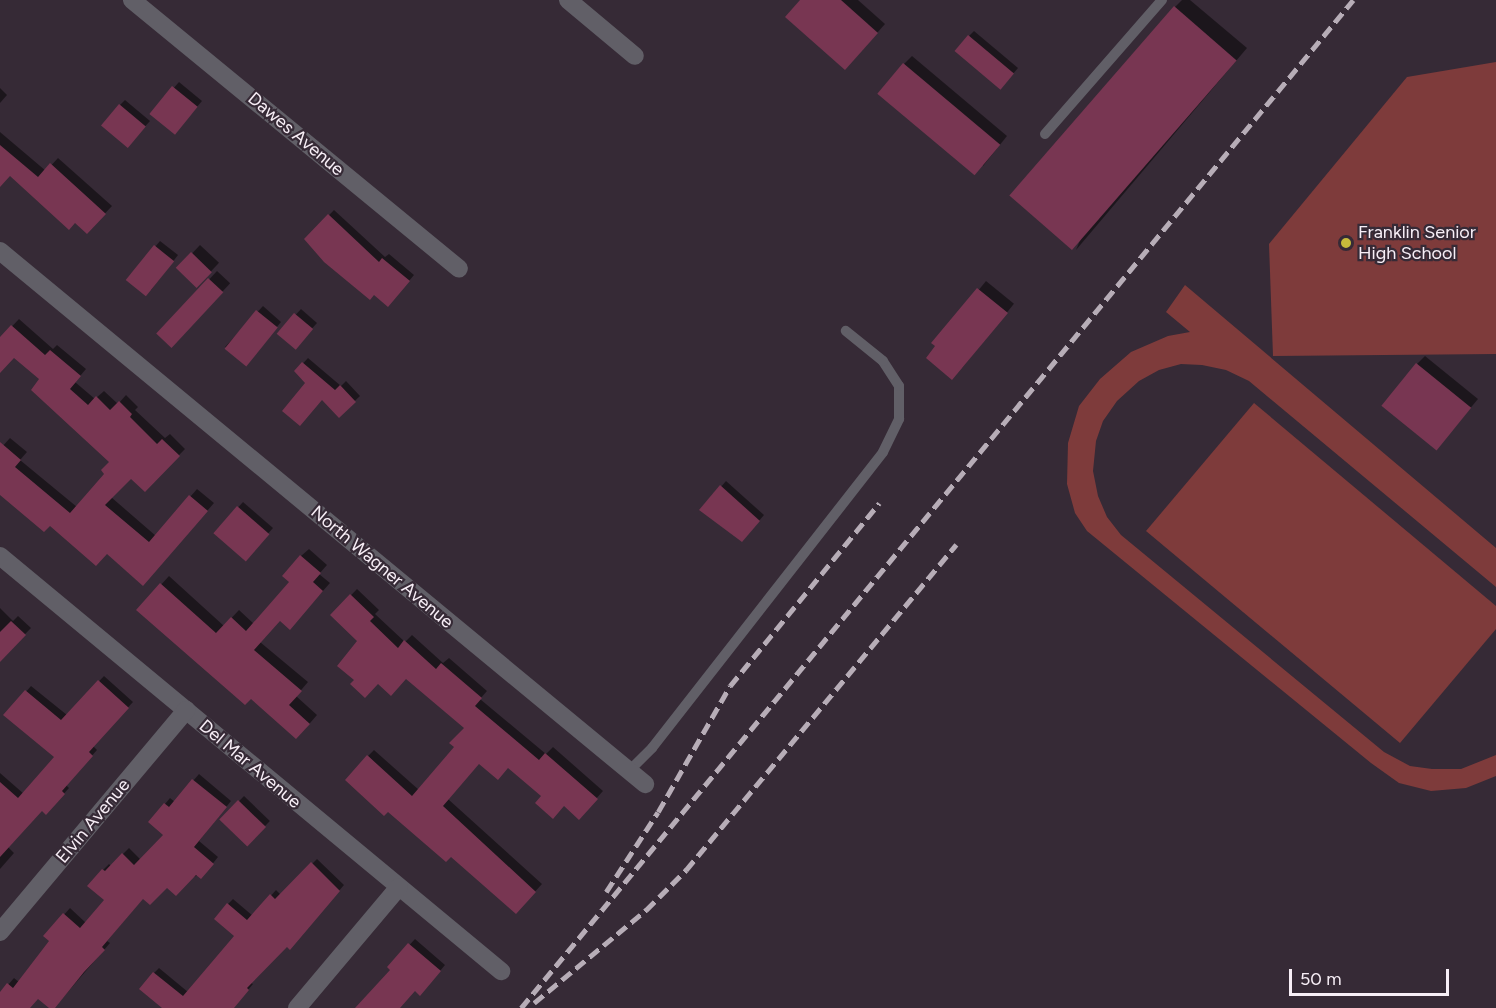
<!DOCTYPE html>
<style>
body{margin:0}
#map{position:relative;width:1496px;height:1008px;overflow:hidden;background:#362a36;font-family:Figtree,sans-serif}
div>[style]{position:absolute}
.green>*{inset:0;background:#7e3b3b}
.shadow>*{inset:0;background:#0007;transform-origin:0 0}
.building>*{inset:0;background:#783652;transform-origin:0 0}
.lane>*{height:10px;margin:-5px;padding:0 5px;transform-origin:5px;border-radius:5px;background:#615f67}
.street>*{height:18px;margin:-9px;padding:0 9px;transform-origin:9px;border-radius:9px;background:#615f67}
.rail>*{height:4.5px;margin-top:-2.25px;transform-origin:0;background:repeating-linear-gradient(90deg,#b7adb7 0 12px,transparent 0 18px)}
.dots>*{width:16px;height:16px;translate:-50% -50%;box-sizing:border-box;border:3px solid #362a36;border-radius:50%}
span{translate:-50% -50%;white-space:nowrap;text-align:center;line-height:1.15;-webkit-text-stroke:4.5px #362a36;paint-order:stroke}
.street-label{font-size:18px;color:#f7eef6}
.poi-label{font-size:18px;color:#f7eef6}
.left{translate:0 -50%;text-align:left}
.scale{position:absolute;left:1289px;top:969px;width:160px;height:27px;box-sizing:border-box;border:3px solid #f7eef6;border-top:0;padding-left:8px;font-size:18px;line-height:21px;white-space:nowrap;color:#f7eef6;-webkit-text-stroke:4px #362a36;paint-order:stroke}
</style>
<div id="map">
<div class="green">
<div style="clip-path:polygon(1496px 62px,1496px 354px,1273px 356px,1269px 244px,1407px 77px)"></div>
<div style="clip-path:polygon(1185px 285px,1496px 548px,1496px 587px,1249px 381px,1226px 370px,1202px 365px,1181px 364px,1159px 370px,1139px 381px,1117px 401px,1103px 421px,1096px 441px,1093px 471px,1098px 496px,1107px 517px,1121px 535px,1384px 752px,1410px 766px,1432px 769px,1461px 769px,1496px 755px,1496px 776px,1466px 788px,1431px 791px,1399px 783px,1371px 763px,1087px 531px,1075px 513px,1067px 484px,1068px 443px,1079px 406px,1100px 379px,1131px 352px,1168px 336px,1190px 332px,1166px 312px)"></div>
<div style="clip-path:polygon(1254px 403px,1496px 606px,1496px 629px,1400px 743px,1146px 531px)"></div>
</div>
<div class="shadow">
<div style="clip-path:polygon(802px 0,858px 0,885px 24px,853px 60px)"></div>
<div style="clip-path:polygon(1182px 0,1190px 0,1247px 48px,1076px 250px,1175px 7px)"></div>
<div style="clip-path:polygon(974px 31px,1018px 68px,1006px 82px,969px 36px)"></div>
<div style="clip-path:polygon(912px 56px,1007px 136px,983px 166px,904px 64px)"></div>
<div style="clip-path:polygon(179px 82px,202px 101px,179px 128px,151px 114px)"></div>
<div style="clip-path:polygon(0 88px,7px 95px,0 103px)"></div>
<div style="clip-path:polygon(125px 100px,150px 121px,132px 141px,120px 105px)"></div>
<div style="clip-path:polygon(0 132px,46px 171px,58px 158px,112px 206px,94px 225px,10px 174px,0 185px)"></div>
<div style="clip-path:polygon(334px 210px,385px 257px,389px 254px,414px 275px,393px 300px,306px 239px)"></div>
<div style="clip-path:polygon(160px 241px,178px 255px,151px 290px,127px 280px)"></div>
<div style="left:200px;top:245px;width:26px;height:32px;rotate:43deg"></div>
<div style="left:217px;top:271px;width:18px;height:86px;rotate:43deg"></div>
<div style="left:986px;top:281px;width:36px;height:82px;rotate:39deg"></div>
<div style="clip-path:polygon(263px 306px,281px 322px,250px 359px,225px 347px)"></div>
<div style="clip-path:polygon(301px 309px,317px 323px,300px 342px,279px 333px)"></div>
<div style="clip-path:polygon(19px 319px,53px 349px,57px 345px,86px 369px,75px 382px,95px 399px,104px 391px,118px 404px,126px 395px,138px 407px,135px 410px,165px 438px,170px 434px,185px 449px,145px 490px,131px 477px,111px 497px,156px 536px,197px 489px,214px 503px,150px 577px,0 494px,0 449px,10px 438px,27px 452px,20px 460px,77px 507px,106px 473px,111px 462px,42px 379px,14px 356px,0 363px,0 339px)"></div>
<div style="clip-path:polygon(1425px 356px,1478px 399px,1443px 441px,1417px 364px)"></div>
<div style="clip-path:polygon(308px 358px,341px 386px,346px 381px,360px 396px,339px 416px,296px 371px)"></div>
<div style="clip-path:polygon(726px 481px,764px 515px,747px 535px,701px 510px)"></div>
<div style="clip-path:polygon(243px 502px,273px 528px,250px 554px,215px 533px)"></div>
<div style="clip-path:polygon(309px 549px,327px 565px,319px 574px,330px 583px,297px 620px,280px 620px,260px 642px,308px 682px,296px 696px,317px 715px,304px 730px,251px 697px,138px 610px,169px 576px,224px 626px,239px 610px,254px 624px,291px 582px,301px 556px)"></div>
<div style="clip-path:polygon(357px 589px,379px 610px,375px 614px,405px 642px,412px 635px,443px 663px,449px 658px,487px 691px,480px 699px,546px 754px,553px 747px,603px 791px,585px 811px,543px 796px,509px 766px,480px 762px,448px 799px,542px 884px,522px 906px,368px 756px,374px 750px,419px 790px,456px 747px,466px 728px,407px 677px,378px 682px,356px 680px,359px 641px,332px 615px)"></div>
<div style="clip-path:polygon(0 608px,13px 621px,18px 616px,31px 628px,0 660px)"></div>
<div style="clip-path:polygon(104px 676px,133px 702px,93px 746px,97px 750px,66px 785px,69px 788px,51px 808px,42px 809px,8px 847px,14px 853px,0 869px,0 773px,24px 794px,56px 756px,6px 715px,31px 686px,67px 715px)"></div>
<div style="clip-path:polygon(199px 774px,231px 801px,199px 841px,218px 857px,206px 872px,144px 897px,107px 941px,110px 943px,54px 1008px,38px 997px,29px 1008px,4px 1008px,0 1005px,0 994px,14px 978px,19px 982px,51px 941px,45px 936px,70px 908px,86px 923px,106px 900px,89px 886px,103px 870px,109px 864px,111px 866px,129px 848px,141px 860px,166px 835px,165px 804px,170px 798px,175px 802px)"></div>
<div style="left:244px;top:796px;width:36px;height:33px;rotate:44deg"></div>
<div style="clip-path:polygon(317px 859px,344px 885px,294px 943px,287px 945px,251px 983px,253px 984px,233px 1008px,165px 1008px,154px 973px,159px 968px,188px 992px,236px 935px,216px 918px,228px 904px,233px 899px,253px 916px,276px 890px,281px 895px)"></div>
<div style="clip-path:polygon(415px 939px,445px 965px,425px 989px,415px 990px,398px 1008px,360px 1008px,392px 970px,389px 967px)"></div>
</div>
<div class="building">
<div style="clip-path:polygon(800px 0,841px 0,878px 33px,845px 70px,785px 17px)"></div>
<div style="left:1174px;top:6px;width:83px;height:251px;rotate:41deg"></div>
<div style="left:968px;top:35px;width:60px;height:21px;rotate:40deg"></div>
<div style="left:903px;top:63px;width:127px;height:40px;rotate:40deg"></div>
<div style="left:172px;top:86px;width:33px;height:36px;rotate:39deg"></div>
<div style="left:119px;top:104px;width:35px;height:28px;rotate:40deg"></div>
<div style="clip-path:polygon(0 145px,38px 177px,50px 163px,106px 214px,87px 234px,75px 223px,69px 230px,10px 176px,0 187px)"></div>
<div style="clip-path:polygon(328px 214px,379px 262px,382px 258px,410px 281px,388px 307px,374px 295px,370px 300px,324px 262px,304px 239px)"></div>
<div style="left:154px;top:245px;width:26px;height:45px;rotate:39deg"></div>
<div style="left:191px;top:252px;width:29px;height:22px;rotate:44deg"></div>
<div style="left:208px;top:278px;width:21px;height:76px;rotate:43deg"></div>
<div style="clip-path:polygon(977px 288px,1008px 313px,952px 380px,926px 358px,935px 346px,931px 343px)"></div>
<div style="left:256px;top:310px;width:28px;height:50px;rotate:39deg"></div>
<div style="left:294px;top:313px;width:25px;height:27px;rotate:40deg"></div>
<div style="clip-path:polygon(11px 325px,45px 355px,50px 350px,81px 376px,70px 389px,88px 405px,96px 396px,110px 410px,119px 401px,132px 414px,130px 417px,157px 444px,162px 439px,180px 456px,145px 492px,131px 479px,105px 505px,149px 542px,189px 495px,208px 511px,143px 586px,107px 554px,96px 566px,50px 526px,44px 532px,0 495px,0 442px,21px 460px,15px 467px,70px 513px,104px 474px,101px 470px,109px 462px,31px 390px,39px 379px,14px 358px,0 373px,0 337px)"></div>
<div style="clip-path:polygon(302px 362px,335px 390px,340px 385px,356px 402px,339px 418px,322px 400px,300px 426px,282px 411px,305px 383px,294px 371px)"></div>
<div style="left:1416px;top:363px;width:71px;height:55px;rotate:39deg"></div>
<div style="clip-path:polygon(720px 485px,760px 521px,742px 542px,699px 510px)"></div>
<div style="left:237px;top:506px;width:43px;height:36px;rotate:41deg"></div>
<div style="clip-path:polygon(300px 555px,321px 573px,313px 582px,323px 591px,290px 630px,280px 621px,254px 650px,302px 691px,289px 705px,310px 724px,296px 739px,251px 699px,245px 705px,136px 610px,160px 583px,216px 633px,231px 617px,246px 631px,289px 582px,282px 576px)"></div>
<div style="clip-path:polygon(350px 594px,374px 617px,370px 621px,398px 648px,404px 640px,436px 669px,441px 663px,482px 698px,475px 706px,539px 760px,545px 753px,598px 799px,579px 820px,564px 806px,553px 819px,535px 803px,541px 796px,508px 768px,498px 780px,479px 764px,443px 806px,536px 892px,516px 914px,451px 857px,446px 862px,388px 812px,384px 816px,345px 780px,367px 755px,412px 796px,454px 747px,449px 743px,464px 728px,406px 679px,391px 696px,378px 684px,365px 698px,350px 684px,354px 680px,337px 666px,357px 641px,330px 615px)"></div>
<div style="clip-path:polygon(11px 621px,26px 635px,0 662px,0 632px)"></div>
<div style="clip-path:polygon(98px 680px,129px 708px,89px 752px,93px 756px,62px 791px,65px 794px,46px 815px,42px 811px,0 857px,0 782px,18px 798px,54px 757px,3px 715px,25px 690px,61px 720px)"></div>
<div style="clip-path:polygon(192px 779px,227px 807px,194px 847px,214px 864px,201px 879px,196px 875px,176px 896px,167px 888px,150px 905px,143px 899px,102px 947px,105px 950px,84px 972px,55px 1008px,49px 1008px,38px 999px,30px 1008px,0 1008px,0 992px,7px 983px,13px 988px,49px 941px,43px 936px,63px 913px,80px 928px,104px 900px,87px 886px,102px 869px,105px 871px,122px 853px,134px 865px,163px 835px,148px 822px,164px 803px,169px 807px)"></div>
<div style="left:238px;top:800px;width:39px;height:27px;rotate:44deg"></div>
<div style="clip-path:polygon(311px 862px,340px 891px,290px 950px,287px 947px,247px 988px,249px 990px,234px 1008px,162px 1008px,139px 989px,153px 972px,183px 996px,234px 936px,214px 919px,227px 903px,247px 920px,270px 894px,275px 899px)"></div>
<div style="clip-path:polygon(408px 943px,441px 971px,420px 996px,415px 991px,400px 1008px,355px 1008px,390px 970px,387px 967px)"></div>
</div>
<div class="lane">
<div style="left:1045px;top:134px;width:178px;rotate:-48.9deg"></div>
<div style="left:629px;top:771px;width:33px;rotate:-45deg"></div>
<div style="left:652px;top:748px;width:375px;rotate:-52deg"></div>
<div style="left:883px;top:452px;width:37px;rotate:-64deg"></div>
<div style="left:899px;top:419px;width:33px;rotate:-90deg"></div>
<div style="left:899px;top:386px;width:30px;rotate:-123deg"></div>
<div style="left:883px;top:361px;width:48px;rotate:-141deg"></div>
</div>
<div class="street">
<div style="left:132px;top:0;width:423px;rotate:39.4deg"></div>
<div style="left:568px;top:0;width:87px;rotate:39.9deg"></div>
<div style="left:0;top:251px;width:837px;rotate:39.57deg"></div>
<div style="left:0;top:556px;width:651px;rotate:39.64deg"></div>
<div style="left:0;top:932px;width:290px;rotate:-50deg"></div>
<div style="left:297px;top:1008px;width:158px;rotate:-49.9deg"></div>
</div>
<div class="rail">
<div style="left:606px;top:892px;width:95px;rotate:-57deg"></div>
<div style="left:658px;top:812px;width:145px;rotate:-60.3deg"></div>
<div style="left:730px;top:686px;width:236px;rotate:-50.8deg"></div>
<div style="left:534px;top:1003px;width:146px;rotate:-39.7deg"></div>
<div style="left:646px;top:910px;width:57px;rotate:-45deg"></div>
<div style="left:686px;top:870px;width:423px;rotate:-50.3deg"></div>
<div style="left:521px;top:1008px;width:1307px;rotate:-50.46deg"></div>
</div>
<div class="dots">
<div style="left:1346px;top:243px;background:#c7bb3b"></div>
</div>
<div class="street-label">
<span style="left:296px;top:134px;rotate:40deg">Dawes Avenue</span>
<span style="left:382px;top:567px;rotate:40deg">North Wagner Avenue</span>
<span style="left:250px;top:764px;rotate:40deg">Del Mar Avenue</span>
<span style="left:93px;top:821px;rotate:-50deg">Elvin Avenue</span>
</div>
<div class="poi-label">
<span class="left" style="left:1358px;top:243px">Franklin Senior<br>High School</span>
</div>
<div class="scale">50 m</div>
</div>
